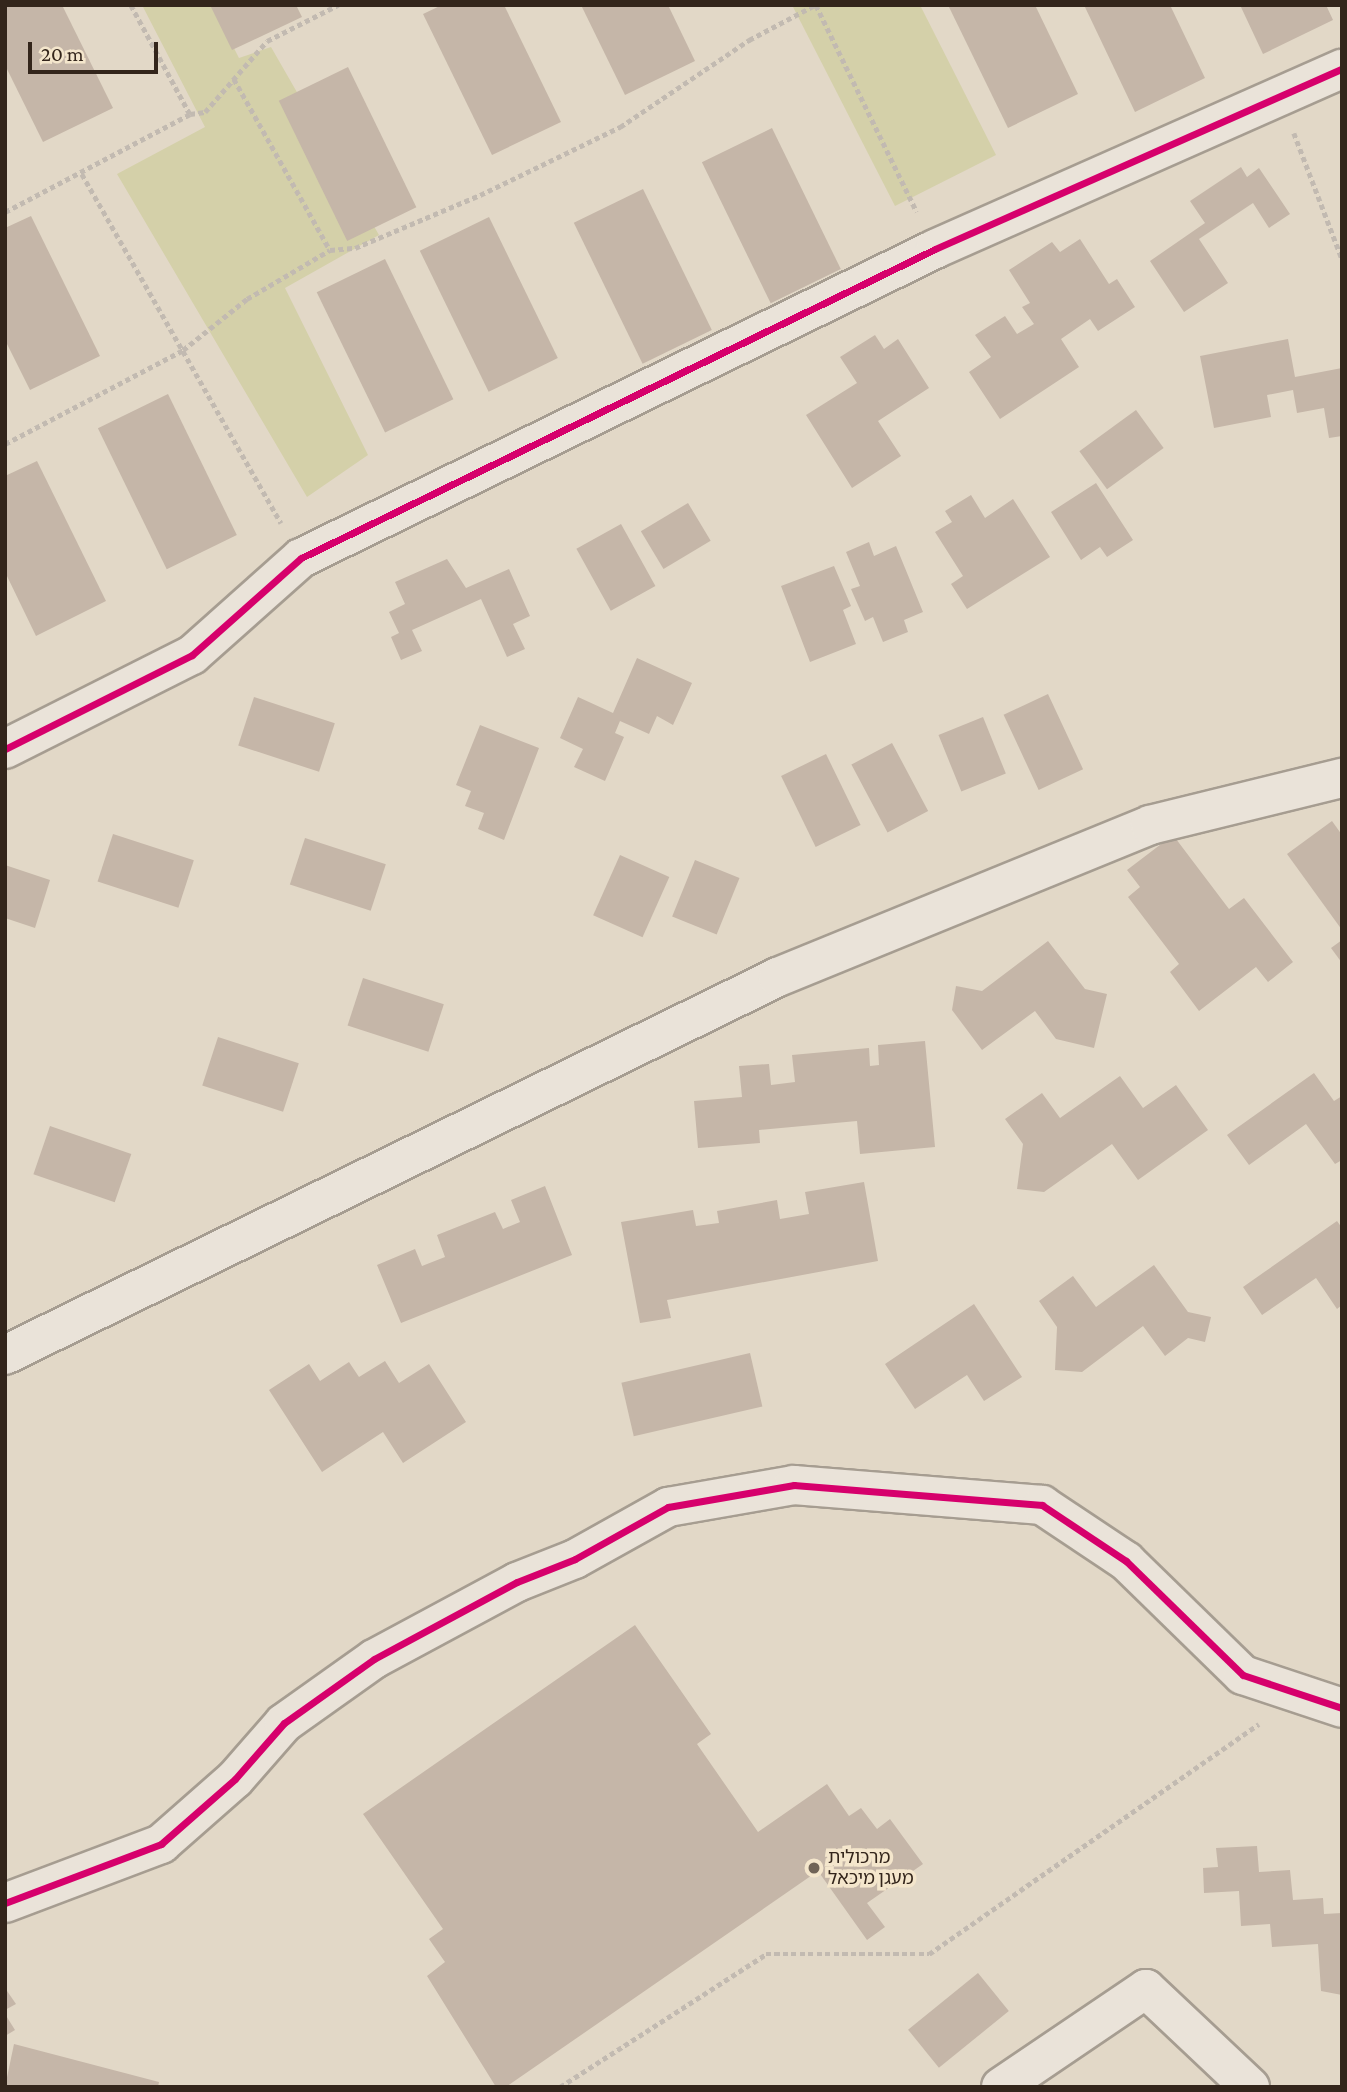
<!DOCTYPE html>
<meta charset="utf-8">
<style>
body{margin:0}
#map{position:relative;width:1347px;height:2092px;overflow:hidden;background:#e2d8c7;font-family:"Crimson Pro","Noto Sans Hebrew",serif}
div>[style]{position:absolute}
.green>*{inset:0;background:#d4d0a9}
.building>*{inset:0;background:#c5b6a8;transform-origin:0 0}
.path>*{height:4.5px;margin-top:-2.25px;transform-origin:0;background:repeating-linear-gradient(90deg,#c2bab1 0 5px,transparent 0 8.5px)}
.roads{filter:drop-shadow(2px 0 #a69d91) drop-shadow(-2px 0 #a69d91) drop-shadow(0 2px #a69d91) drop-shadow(0 -2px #a69d91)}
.minor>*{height:38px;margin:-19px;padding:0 19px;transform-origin:19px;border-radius:19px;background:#eae3d9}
.cycleway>*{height:7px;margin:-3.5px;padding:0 3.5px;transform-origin:3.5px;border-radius:3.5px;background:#d6006c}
.dots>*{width:19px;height:19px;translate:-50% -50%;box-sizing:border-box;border:4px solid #f4e6cc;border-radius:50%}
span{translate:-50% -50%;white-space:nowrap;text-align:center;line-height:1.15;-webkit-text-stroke:7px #f4e6cc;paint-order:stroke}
.poi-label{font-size:18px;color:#33251b}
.left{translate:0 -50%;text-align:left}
.frame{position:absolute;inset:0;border:7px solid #33251b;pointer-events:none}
.scale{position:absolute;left:28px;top:42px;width:130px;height:32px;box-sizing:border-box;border:4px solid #33251b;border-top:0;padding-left:9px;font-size:21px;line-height:24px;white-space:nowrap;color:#33251b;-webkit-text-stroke:5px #f4e6cc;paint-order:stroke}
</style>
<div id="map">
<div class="green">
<div style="clip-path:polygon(142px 5px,212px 5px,239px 58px,271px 47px,379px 235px,285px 288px,368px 455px,307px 497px,117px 174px,205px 127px)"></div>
<div style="clip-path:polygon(792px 5px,920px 5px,996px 155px,895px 206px)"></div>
</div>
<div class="building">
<div style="clip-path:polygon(5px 5px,62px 5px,113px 108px,43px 142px,5px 65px)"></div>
<div style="clip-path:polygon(210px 5px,296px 5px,302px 17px,232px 50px)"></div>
<div style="clip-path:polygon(442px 5px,504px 5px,561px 122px,492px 155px,423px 14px)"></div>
<div style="clip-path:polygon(581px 5px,668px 5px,695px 61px,625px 95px)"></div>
<div style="clip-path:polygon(948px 5px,1035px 5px,1078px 94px,1008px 128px)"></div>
<div style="clip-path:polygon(1084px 5px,1170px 5px,1205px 78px,1135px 112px)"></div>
<div style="clip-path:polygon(1240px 5px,1326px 5px,1333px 20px,1263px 54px)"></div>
<div style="left:348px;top:67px;width:156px;height:77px;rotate:64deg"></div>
<div style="left:772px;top:128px;width:157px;height:78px;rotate:64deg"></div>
<div style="clip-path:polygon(1241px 167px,1247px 177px,1259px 168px,1290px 214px,1269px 228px,1253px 203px,1199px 239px,1228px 283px,1184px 312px,1150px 261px,1205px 223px,1190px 201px)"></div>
<div style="left:643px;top:189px;width:157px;height:77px;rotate:64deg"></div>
<div style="clip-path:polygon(31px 216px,100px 356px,30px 390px,5px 340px,5px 228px)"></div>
<div style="left:489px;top:217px;width:157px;height:77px;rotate:64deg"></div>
<div style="clip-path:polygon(1080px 239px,1109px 284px,1117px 279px,1135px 307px,1098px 331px,1090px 319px,1061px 339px,1079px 367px,1000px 419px,969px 372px,991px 357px,975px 335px,1005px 316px,1017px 334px,1034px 324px,1022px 307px,1030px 303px,1009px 270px,1052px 242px,1060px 252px)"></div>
<div style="left:385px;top:259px;width:156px;height:76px;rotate:64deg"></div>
<div style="clip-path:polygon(875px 335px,884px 349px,898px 339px,929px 388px,878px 421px,901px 456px,852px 488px,806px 415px,857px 383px,840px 357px)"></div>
<div style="clip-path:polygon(1288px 339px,1295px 377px,1342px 368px,1342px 436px,1329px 438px,1324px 408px,1297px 413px,1293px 390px,1267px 395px,1271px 417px,1214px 428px,1200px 356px)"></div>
<div style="left:168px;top:394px;width:157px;height:78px;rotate:64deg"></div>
<div style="left:1136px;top:410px;width:47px;height:70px;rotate:54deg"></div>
<div style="clip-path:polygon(37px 461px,106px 601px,36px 636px,5px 572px,5px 476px)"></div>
<div style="clip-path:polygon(1096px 483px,1133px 540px,1107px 557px,1100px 547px,1081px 560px,1051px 512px)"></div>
<div style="clip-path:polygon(971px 495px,985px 518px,1013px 499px,1050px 557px,967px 609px,951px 584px,963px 576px,935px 532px,952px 522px,945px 511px)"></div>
<div style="left:688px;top:503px;width:44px;height:55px;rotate:59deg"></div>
<div style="left:621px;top:524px;width:71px;height:51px;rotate:61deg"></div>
<div style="clip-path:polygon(869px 542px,874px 556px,896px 546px,923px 612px,904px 620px,908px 632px,883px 642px,873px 617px,865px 621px,851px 589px,860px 586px,846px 552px)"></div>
<div style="clip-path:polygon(447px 559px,466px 588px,509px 569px,530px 616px,513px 624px,525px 649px,507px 657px,481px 599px,412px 630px,422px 651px,401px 660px,391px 637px,399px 633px,389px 612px,405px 604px,395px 582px)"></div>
<div style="clip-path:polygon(834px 566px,851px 606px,843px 610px,856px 644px,810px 662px,781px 586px)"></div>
<div style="clip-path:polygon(637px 658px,692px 683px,673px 725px,657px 716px,649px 734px,620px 721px,615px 733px,624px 737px,605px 781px,574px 767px,583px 749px,560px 738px,578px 697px,613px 713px)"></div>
<div style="left:1048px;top:694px;width:83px;height:49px;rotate:65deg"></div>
<div style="left:254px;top:697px;width:85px;height:51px;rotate:18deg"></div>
<div style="left:983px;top:717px;width:61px;height:48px;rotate:68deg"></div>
<div style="clip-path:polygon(480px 725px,539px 748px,504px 840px,478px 829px,484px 813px,465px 806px,471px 791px,456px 785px)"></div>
<div style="left:892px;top:743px;width:77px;height:46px;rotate:62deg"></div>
<div style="left:826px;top:754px;width:79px;height:50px;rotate:64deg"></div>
<div style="clip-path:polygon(1332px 821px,1342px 835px,1342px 930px,1287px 854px)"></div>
<div style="left:113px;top:834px;width:85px;height:50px;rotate:18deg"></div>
<div style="clip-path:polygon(1173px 835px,1229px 909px,1244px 898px,1293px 962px,1268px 982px,1256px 967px,1199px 1011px,1170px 972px,1179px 964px,1128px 897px,1140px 887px,1127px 870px)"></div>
<div style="left:305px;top:838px;width:85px;height:49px;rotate:18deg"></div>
<div style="left:620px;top:855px;width:54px;height:66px;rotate:24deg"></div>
<div style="left:695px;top:860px;width:48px;height:61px;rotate:22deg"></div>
<div style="clip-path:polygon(5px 865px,50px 880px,35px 928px,5px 918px)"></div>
<div style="clip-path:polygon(1342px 940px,1342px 963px,1331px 948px)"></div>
<div style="clip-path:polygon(1048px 941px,1085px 989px,1107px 994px,1094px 1048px,1056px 1039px,1035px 1011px,982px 1050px,952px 1010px,956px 986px,982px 991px)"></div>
<div style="left:363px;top:978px;width:85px;height:50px;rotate:18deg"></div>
<div style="left:218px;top:1037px;width:85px;height:51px;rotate:18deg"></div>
<div style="clip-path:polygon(925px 1041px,935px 1147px,860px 1154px,857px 1121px,759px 1130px,760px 1143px,698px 1148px,694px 1101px,742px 1097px,739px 1066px,769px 1064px,771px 1085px,795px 1082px,792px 1055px,869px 1048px,870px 1066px,879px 1065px,878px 1045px)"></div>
<div style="clip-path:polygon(1314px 1073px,1334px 1101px,1342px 1096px,1342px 1160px,1335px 1164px,1306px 1124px,1249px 1165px,1227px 1135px)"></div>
<div style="clip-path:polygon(1120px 1076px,1143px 1108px,1176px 1085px,1208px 1130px,1138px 1180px,1112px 1144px,1044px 1192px,1017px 1189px,1023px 1144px,1005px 1119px,1042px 1093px,1060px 1118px)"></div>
<div style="left:50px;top:1126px;width:86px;height:51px;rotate:19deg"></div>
<div style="clip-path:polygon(864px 1182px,878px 1261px,667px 1300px,671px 1318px,640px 1323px,621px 1222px,693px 1210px,696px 1226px,719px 1223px,717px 1211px,777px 1200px,780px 1219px,809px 1214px,805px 1192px)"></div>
<div style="clip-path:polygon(545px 1186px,572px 1255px,401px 1323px,377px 1265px,415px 1249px,422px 1266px,445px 1257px,437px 1235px,495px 1212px,503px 1229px,520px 1222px,511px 1200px)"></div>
<div style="clip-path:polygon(1337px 1221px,1342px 1228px,1342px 1305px,1337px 1309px,1316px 1278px,1262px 1315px,1243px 1287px)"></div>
<div style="clip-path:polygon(1154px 1265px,1188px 1312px,1211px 1317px,1205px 1342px,1188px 1338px,1165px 1356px,1143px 1326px,1082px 1372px,1055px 1370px,1057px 1327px,1039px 1301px,1073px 1276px,1096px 1307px)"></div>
<div style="clip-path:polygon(974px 1304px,1022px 1377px,984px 1401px,967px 1375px,915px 1409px,885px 1364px)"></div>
<div style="left:750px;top:1353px;width:55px;height:132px;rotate:77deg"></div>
<div style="clip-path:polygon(385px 1361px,399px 1383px,429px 1364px,466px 1422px,403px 1463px,383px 1432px,322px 1472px,269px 1390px,309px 1364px,320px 1381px,349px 1362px,359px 1377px)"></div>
<div style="clip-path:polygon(635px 1625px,711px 1734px,697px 1744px,758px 1832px,827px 1784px,849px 1816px,861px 1808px,877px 1829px,890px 1819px,923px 1864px,867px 1903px,885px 1927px,867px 1940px,818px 1871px,506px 2087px,496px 2087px,427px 1976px,445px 1962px,429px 1939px,443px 1929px,363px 1814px)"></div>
<div style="clip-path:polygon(1257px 1846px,1259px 1872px,1290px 1870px,1293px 1900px,1323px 1898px,1324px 1914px,1342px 1913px,1342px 1995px,1321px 1991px,1318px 1944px,1272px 1947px,1270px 1924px,1241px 1926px,1239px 1891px,1204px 1893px,1203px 1868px,1218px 1867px,1216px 1848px)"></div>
<div style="left:978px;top:1973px;width:49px;height:90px;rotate:51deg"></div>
<div style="clip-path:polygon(5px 1988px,16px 2004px,5px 2010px)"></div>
<div style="clip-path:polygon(5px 2014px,15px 2030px,5px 2036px)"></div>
<div style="clip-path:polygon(14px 2044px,159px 2082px,158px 2087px,5px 2087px)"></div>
</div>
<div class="path">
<div style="left:131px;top:5px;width:124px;rotate:61.6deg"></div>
<div style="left:816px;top:5px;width:230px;rotate:64deg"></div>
<div style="left:234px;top:79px;width:196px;rotate:60.7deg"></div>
<div style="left:1294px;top:133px;width:135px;rotate:69.1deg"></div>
<div style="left:82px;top:174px;width:402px;rotate:60.3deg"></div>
<div style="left:5px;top:212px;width:209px;rotate:-27.9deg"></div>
<div style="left:190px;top:114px;width:15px;rotate:-8deg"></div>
<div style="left:205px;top:112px;width:94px;rotate:-48.9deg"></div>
<div style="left:267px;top:41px;width:80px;rotate:-26.9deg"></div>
<div style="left:5px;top:444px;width:201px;rotate:-27.8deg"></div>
<div style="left:183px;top:350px;width:82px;rotate:-38.6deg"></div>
<div style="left:247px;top:299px;width:96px;rotate:-30.6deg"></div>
<div style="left:330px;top:250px;width:25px;rotate:-5deg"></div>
<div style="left:355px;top:248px;width:136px;rotate:-23deg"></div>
<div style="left:480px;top:195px;width:156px;rotate:-25.9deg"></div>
<div style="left:620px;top:127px;width:156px;rotate:-34deg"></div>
<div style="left:749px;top:40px;width:75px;rotate:-27.9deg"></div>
<div style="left:560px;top:2087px;width:245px;rotate:-32.8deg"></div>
<div style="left:766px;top:1954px;width:163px"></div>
<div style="left:929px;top:1954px;width:402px;rotate:-34.9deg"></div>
</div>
<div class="roads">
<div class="minor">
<div style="left:5px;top:749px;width:209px;rotate:-26.7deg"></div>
<div style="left:192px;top:655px;width:146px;rotate:-41.7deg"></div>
<div style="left:301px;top:558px;width:705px;rotate:-25.98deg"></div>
<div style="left:935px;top:249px;width:445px;rotate:-23.9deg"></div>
<div style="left:5px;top:1355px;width:860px;rotate:-26.06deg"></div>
<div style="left:778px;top:977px;width:402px;rotate:-22.2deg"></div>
<div style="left:1150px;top:825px;width:198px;rotate:-13.8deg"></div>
<div style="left:5px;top:1903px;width:167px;rotate:-20.7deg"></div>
<div style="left:161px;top:1844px;width:98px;rotate:-41.3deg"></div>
<div style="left:235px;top:1779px;width:74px;rotate:-48.8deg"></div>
<div style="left:284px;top:1723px;width:110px;rotate:-35.4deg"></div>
<div style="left:374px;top:1659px;width:162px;rotate:-28.3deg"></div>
<div style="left:517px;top:1582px;width:62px;rotate:-21.6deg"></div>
<div style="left:575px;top:1559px;width:107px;rotate:-29.2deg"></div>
<div style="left:668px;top:1507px;width:128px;rotate:-9.9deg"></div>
<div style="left:794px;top:1485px;width:249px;rotate:4.6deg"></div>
<div style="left:1042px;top:1505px;width:101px;rotate:33.7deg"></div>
<div style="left:1126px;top:1561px;width:163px;rotate:44.3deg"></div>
<div style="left:1243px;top:1675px;width:104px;rotate:18.4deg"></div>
<div style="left:1001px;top:2087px;width:175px;rotate:-34.1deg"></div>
<div style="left:1146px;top:1989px;width:143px;rotate:43.3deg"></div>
</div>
</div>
<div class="cycleway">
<div style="left:5px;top:749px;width:209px;rotate:-26.7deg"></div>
<div style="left:192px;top:655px;width:146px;rotate:-41.7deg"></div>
<div style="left:301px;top:558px;width:705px;rotate:-25.98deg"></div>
<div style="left:935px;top:249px;width:445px;rotate:-23.9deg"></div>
<div style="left:5px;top:1903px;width:167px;rotate:-20.7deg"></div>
<div style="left:161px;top:1844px;width:98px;rotate:-41.3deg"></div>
<div style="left:235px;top:1779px;width:74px;rotate:-48.8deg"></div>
<div style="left:284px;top:1723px;width:110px;rotate:-35.4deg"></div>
<div style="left:374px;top:1659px;width:162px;rotate:-28.3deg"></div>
<div style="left:517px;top:1582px;width:62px;rotate:-21.6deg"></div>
<div style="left:575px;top:1559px;width:107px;rotate:-29.2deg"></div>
<div style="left:668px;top:1507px;width:128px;rotate:-9.9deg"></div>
<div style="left:794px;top:1485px;width:249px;rotate:4.6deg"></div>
<div style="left:1042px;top:1505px;width:101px;rotate:33.7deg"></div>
<div style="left:1126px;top:1561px;width:163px;rotate:44.3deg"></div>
<div style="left:1243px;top:1675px;width:104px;rotate:18.4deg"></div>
</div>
<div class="dots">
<div style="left:814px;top:1868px;background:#706457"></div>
</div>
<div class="poi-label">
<span class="left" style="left:828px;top:1868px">מרכולית<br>מעגן מיכאל</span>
</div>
<div class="frame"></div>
<div class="scale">20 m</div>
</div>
